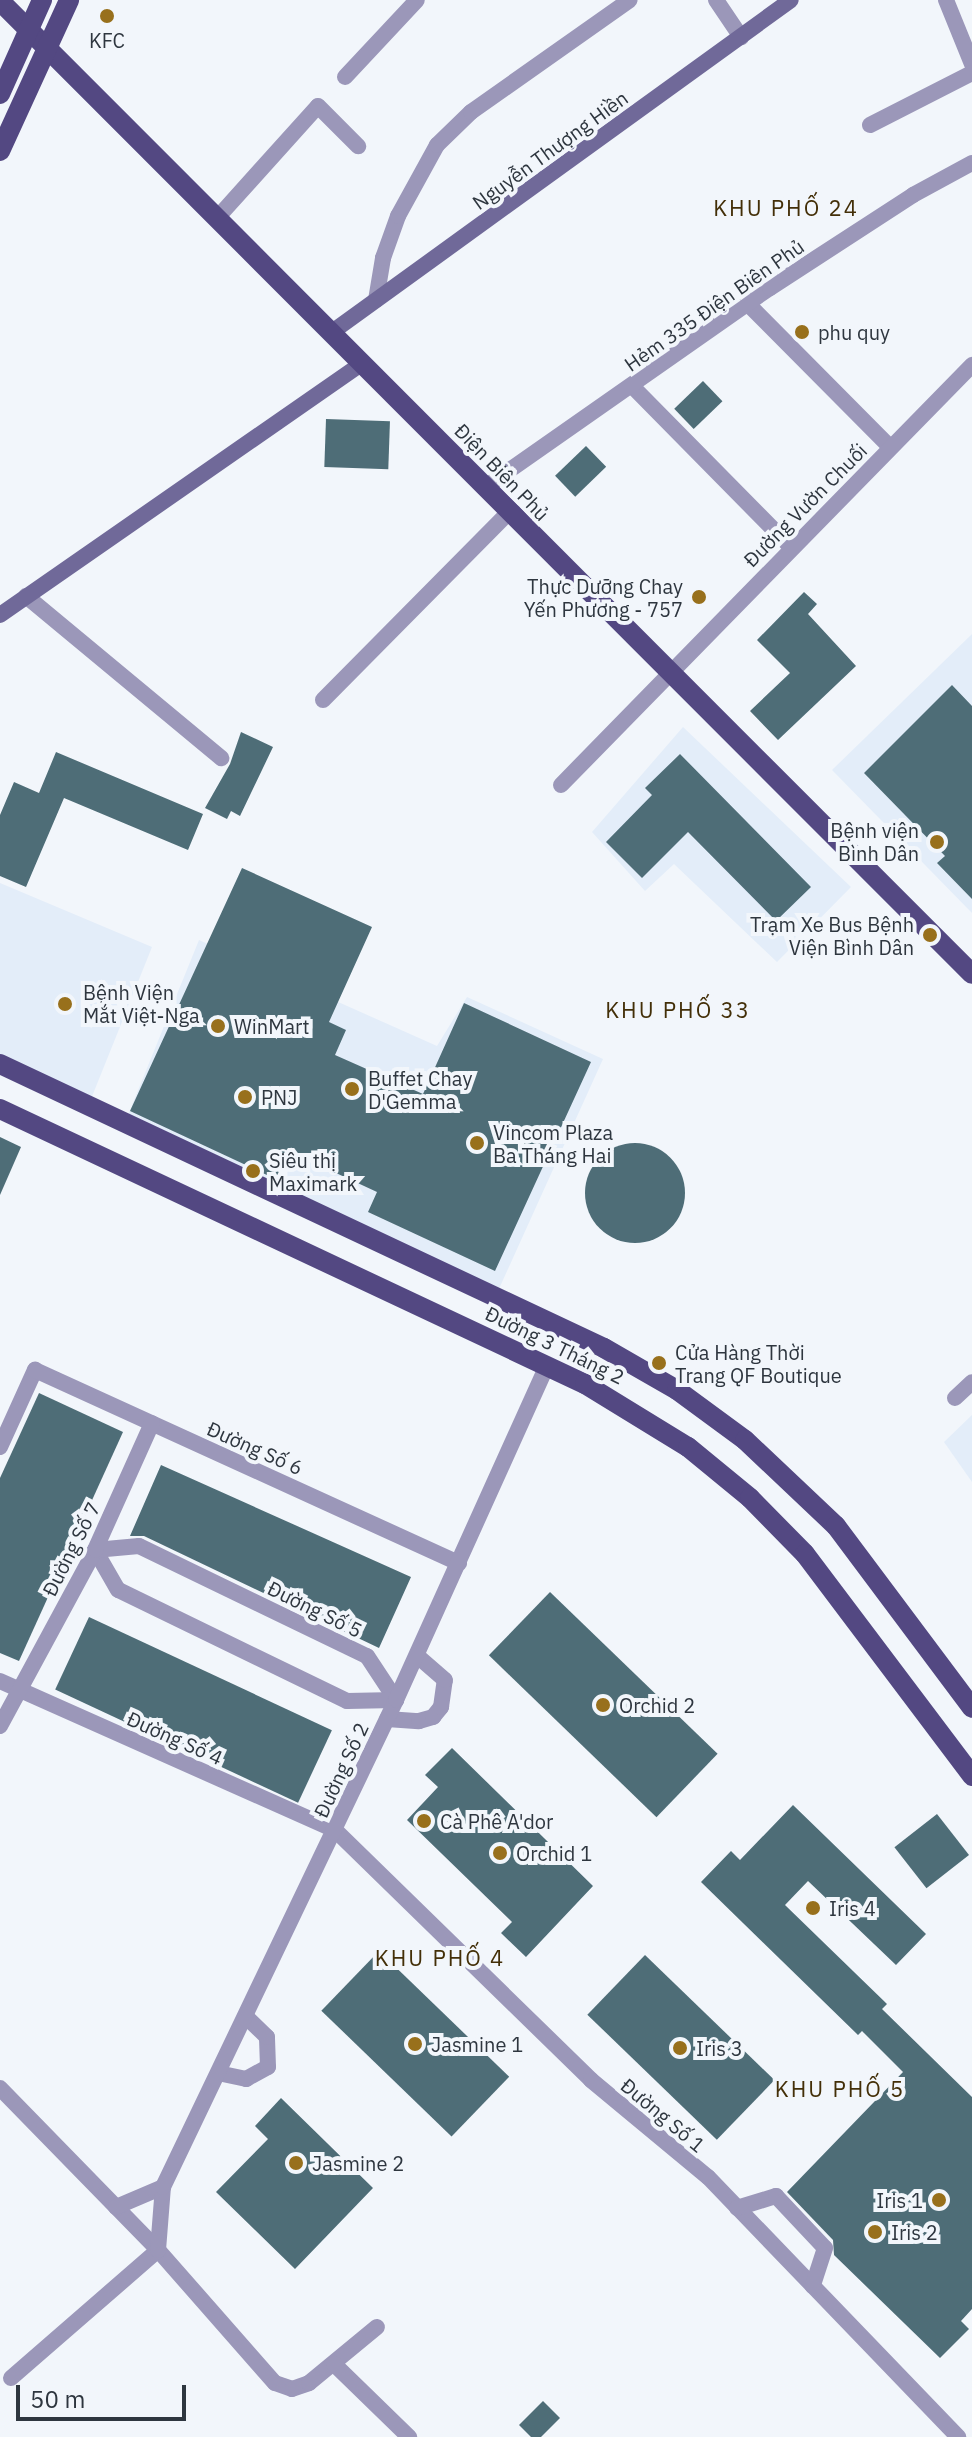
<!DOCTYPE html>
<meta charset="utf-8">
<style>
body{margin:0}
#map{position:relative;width:972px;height:2437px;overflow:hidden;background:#f2f6fb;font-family:"IBM Plex Sans",sans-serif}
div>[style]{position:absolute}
.built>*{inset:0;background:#e3edf9}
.building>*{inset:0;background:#4e6d77;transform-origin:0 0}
.round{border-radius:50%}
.street>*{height:16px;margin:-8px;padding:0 8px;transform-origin:8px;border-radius:8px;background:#9b97b9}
.secondary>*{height:16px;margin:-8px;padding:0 8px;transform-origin:8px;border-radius:8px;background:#706999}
.primary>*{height:20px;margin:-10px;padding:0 10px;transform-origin:10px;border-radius:10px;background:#534882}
.dots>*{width:22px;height:22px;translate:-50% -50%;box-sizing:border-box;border:4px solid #f2f6fb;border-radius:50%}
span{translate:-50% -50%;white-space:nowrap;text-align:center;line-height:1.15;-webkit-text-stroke:8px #f2f6fb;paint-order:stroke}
.poi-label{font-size:20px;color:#2e363f}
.left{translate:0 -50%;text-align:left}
.right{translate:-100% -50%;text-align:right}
.street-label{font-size:20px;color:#2e363f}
.neighbourhood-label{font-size:22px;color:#432f08;letter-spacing:2px}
.scale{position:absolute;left:16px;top:2385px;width:170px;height:36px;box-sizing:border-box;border:4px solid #2e363f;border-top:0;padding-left:10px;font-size:24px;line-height:28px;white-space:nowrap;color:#2e363f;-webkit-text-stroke:6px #f2f6fb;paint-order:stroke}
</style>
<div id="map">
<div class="built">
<div style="clip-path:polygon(972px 634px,972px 913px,832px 770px)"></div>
<div style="clip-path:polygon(683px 727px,851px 887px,777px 962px,674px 864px,645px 891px,592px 832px)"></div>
<div style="clip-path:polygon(0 883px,152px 947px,89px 1104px,0 1061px)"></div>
<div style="clip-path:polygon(199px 940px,437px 1046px,467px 997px,603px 1059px,498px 1291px,126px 1120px)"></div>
<div style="clip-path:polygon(972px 1415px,972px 1482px,944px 1442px)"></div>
</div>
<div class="building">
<div style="left:703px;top:381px;width:28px;height:40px;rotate:46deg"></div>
<div style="left:326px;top:419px;width:64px;height:48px;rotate:2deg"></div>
<div style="left:586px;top:446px;width:29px;height:43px;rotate:46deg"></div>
<div style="clip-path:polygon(804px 592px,817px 604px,808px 614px,856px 666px,778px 740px,750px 711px,790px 673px,757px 640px)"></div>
<div style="clip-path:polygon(952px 685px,972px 706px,972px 899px,937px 863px,945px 856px,864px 773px)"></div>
<div style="clip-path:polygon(241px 732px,273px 747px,240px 816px,231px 811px,227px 819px,205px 808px,230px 764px)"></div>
<div style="clip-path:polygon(56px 752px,203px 814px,188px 850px,64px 798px,26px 887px,0 876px,0 815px,14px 782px,39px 793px)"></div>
<div style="clip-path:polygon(680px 754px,811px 887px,776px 921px,688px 832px,642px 878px,606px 842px,652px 795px,645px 788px)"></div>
<div style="clip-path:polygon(242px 868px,372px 927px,329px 1022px,346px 1030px,335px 1055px,423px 1094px,464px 1003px,591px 1062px,495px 1271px,368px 1212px,377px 1192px,295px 1154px,282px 1182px,130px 1111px)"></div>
<div style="clip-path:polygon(0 1137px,21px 1147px,0 1195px)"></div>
<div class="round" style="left:585px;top:1143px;width:100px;height:100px"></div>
<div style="clip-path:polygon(39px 1393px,123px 1432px,19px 1661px,0 1653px,0 1478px)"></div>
<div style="clip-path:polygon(161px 1465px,411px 1577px,379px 1648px,144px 1536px,130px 1536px)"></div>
<div style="left:550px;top:1592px;width:233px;height:88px;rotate:44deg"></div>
<div style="left:89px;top:1617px;width:268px;height:80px;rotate:25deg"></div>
<div style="clip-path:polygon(452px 1748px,593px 1886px,526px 1957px,501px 1933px,512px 1922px,407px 1820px,438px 1787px,425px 1775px)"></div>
<div style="clip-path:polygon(793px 1805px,926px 1934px,896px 1965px,808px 1881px,785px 1905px,887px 2004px,882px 2009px,972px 2097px,972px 2309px,961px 2321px,969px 2329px,940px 2358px,834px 2255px,833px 2240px,787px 2192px,903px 2072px,862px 2031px,858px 2035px,701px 1882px,731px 1851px,740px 1860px)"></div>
<div style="left:937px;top:1814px;width:52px;height:54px;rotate:52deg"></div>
<div style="left:379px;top:1951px;width:181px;height:83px;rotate:44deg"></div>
<div style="left:645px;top:1955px;width:180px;height:83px;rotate:44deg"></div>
<div style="clip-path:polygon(281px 2098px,373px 2188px,295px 2269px,216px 2192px,268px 2139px,255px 2126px)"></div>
<div style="clip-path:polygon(543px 2401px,560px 2418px,541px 2437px,531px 2437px,519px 2425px)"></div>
</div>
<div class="street">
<div style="left:716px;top:0;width:45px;rotate:56deg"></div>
<div style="left:946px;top:0;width:69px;rotate:67.9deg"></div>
<div style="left:345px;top:77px;width:105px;rotate:-46.9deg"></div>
<div style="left:870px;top:125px;width:114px;rotate:-27deg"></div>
<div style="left:218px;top:217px;width:149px;rotate:-48deg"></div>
<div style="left:318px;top:106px;width:57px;rotate:45deg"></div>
<div style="left:376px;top:300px;width:43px;rotate:-80.5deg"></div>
<div style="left:383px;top:258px;width:45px;rotate:-70.3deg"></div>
<div style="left:398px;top:216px;width:81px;rotate:-61.2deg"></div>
<div style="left:437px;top:145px;width:47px;rotate:-44.1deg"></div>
<div style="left:471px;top:112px;width:194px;rotate:-35.2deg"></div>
<div style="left:748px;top:304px;width:202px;rotate:45.2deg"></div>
<div style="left:632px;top:386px;width:226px;rotate:45.4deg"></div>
<div style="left:484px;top:488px;width:349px;rotate:-35deg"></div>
<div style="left:770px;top:288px;width:171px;rotate:-33deg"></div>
<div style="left:913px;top:195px;width:67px;rotate:-28.5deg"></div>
<div style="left:26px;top:596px;width:254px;rotate:39.7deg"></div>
<div style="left:323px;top:700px;width:263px;rotate:-45.3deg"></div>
<div style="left:561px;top:785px;width:588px;rotate:-45.62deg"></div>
<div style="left:955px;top:1398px;width:23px;rotate:-43deg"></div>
<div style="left:0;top:1447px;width:85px;rotate:-65.6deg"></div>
<div style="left:35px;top:1370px;width:466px;rotate:24.5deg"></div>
<div style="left:139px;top:1546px;width:253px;rotate:25.8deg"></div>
<div style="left:367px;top:1656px;width:53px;rotate:56.6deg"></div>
<div style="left:396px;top:1700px;width:49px;rotate:178.8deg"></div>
<div style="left:347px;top:1701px;width:254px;rotate:-154.1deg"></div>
<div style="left:118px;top:1590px;width:46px;rotate:-119.9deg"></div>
<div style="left:95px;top:1550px;width:44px;rotate:-5.2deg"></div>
<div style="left:0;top:1681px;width:367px;rotate:24deg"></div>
<div style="left:335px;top:1830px;width:358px;rotate:44.3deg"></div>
<div style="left:591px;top:2080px;width:152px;rotate:39.7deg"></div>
<div style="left:708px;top:2177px;width:361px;rotate:46.1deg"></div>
<div style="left:387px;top:1719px;width:32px;rotate:4deg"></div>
<div style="left:419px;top:1721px;width:15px;rotate:-16deg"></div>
<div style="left:433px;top:1717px;width:13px;rotate:-51deg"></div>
<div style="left:441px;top:1707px;width:27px;rotate:-82deg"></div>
<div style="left:445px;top:1680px;width:37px;rotate:-139deg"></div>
<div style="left:0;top:1726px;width:200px;rotate:-61.6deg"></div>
<div style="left:95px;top:1550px;width:139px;rotate:-65.8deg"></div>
<div style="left:218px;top:2073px;width:29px;rotate:12deg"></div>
<div style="left:246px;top:2079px;width:25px;rotate:-29deg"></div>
<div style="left:268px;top:2067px;width:30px;rotate:-92deg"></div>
<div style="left:267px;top:2037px;width:30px;rotate:-136deg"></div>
<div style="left:0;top:2088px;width:226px;rotate:45.7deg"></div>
<div style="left:158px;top:2250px;width:177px;rotate:48.7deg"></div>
<div style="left:275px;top:2383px;width:18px;rotate:19deg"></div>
<div style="left:292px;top:2389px;width:18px;rotate:-19deg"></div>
<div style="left:309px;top:2383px;width:88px;rotate:-39.5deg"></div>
<div style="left:116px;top:2207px;width:51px;rotate:-23.1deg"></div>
<div style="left:737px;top:2208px;width:41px;rotate:-17.1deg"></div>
<div style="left:776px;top:2196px;width:71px;rotate:46.7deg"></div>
<div style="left:825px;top:2248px;width:40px;rotate:108deg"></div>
<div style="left:334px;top:2364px;width:105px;rotate:44.2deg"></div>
<div style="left:11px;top:2378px;width:195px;rotate:-41deg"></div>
<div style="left:158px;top:2250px;width:63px;rotate:-85.5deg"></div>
<div style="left:163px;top:2187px;width:540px;rotate:-64.43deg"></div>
<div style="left:396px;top:1700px;width:367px;rotate:-65.7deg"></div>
</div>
<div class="secondary">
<div style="left:332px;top:332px;width:566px;rotate:-35.88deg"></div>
<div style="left:0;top:615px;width:442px;rotate:-34.8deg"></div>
</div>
<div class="primary">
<div style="left:0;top:1px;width:1375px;rotate:45.03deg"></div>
<div style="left:0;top:94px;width:103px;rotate:-65.9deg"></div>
<div style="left:0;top:151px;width:166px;rotate:-65.4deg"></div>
<div style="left:0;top:1064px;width:667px;rotate:25.18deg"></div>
<div style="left:604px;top:1348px;width:84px;rotate:29.9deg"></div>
<div style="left:677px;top:1390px;width:84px;rotate:36.3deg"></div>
<div style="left:745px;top:1440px;width:125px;rotate:43.4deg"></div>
<div style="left:836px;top:1526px;width:227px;rotate:53.2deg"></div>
<div style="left:0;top:1109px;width:646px;rotate:25.18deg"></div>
<div style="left:585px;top:1384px;width:121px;rotate:31.5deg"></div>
<div style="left:688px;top:1447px;width:80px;rotate:39.4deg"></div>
<div style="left:750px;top:1498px;width:78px;rotate:45.5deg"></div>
<div style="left:805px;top:1554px;width:278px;rotate:53deg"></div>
</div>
<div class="dots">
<div style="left:107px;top:16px;background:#98701c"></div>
<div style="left:802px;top:332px;background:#98701c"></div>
<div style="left:699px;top:597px;background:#98701c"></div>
<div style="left:937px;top:842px;background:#98701c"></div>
<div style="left:930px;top:935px;background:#98701c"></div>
<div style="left:65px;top:1004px;background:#98701c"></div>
<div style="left:218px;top:1026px;background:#98701c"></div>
<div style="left:352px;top:1089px;background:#98701c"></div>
<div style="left:245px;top:1097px;background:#98701c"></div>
<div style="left:477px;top:1143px;background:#98701c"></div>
<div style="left:253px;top:1171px;background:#98701c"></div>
<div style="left:659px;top:1363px;background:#98701c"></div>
<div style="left:603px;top:1705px;background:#98701c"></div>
<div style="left:424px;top:1821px;background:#98701c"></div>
<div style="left:500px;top:1853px;background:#98701c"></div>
<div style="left:813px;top:1908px;background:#98701c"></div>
<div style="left:415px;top:2044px;background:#98701c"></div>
<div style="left:680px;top:2048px;background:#98701c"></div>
<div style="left:296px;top:2163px;background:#98701c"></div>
<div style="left:939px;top:2200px;background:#98701c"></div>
<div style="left:875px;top:2232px;background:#98701c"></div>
</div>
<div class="poi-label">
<span style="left:107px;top:40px">KFC</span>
<span class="left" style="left:818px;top:332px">phu quy</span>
<span class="right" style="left:683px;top:598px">Thực Dưỡng Chay<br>Yến Phương - 757</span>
<span class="right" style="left:919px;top:842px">Bệnh viện<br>Bình Dân</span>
<span class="right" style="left:914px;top:936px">Trạm Xe Bus Bệnh<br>Viện Bình Dân</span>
<span class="left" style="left:83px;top:1004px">Bệnh Viện<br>Mắt Việt-Nga</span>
<span class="left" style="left:234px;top:1026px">WinMart</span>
<span class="left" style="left:368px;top:1090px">Buffet Chay<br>D'Gemma</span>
<span class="left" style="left:261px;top:1097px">PNJ</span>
<span class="left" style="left:493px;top:1144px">Vincom Plaza<br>Ba Tháng Hai</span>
<span class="left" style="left:269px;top:1172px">Siêu thị<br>Maximark</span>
<span class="left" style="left:675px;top:1364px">Cửa Hàng Thời<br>Trang QF Boutique</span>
<span class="left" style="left:619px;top:1705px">Orchid 2</span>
<span class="left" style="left:440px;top:1821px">Cà Phê A'dor</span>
<span class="left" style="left:516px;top:1853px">Orchid 1</span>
<span class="left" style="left:829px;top:1908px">Iris 4</span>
<span class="left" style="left:431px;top:2044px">Jasmine 1</span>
<span class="left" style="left:696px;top:2048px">Iris 3</span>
<span class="left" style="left:312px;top:2163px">Jasmine 2</span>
<span class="right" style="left:923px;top:2200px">Iris 1</span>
<span class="left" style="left:891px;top:2232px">Iris 2</span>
</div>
<div class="street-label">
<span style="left:550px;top:150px;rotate:-36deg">Nguyễn Thượng Hiền</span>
<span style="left:714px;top:305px;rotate:-35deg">Hẻm 335 Điện Biên Phủ</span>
<span style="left:502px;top:472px;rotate:46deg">Điện Biên Phủ</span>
<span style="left:805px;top:505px;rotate:-45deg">Đường Vườn Chuối</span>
<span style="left:555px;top:1345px;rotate:26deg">Đường 3 Tháng 2</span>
<span style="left:255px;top:1448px;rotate:24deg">Đường Số 6</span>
<span style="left:71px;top:1549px;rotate:-63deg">Đường Số 7</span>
<span style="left:315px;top:1609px;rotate:26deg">Đường Số 5</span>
<span style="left:175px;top:1738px;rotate:24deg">Đường Số 4</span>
<span style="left:341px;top:1770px;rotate:-65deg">Đường Số 2</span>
<span style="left:663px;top:2115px;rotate:40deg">Đường Số 1</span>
</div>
<div class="neighbourhood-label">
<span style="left:786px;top:208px">KHU PHỐ 24</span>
<span style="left:678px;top:1010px">KHU PHỐ 33</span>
<span style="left:440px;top:1958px">KHU PHỐ 4</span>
<span style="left:840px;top:2089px">KHU PHỐ 5</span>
</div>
<div class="scale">50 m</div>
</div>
